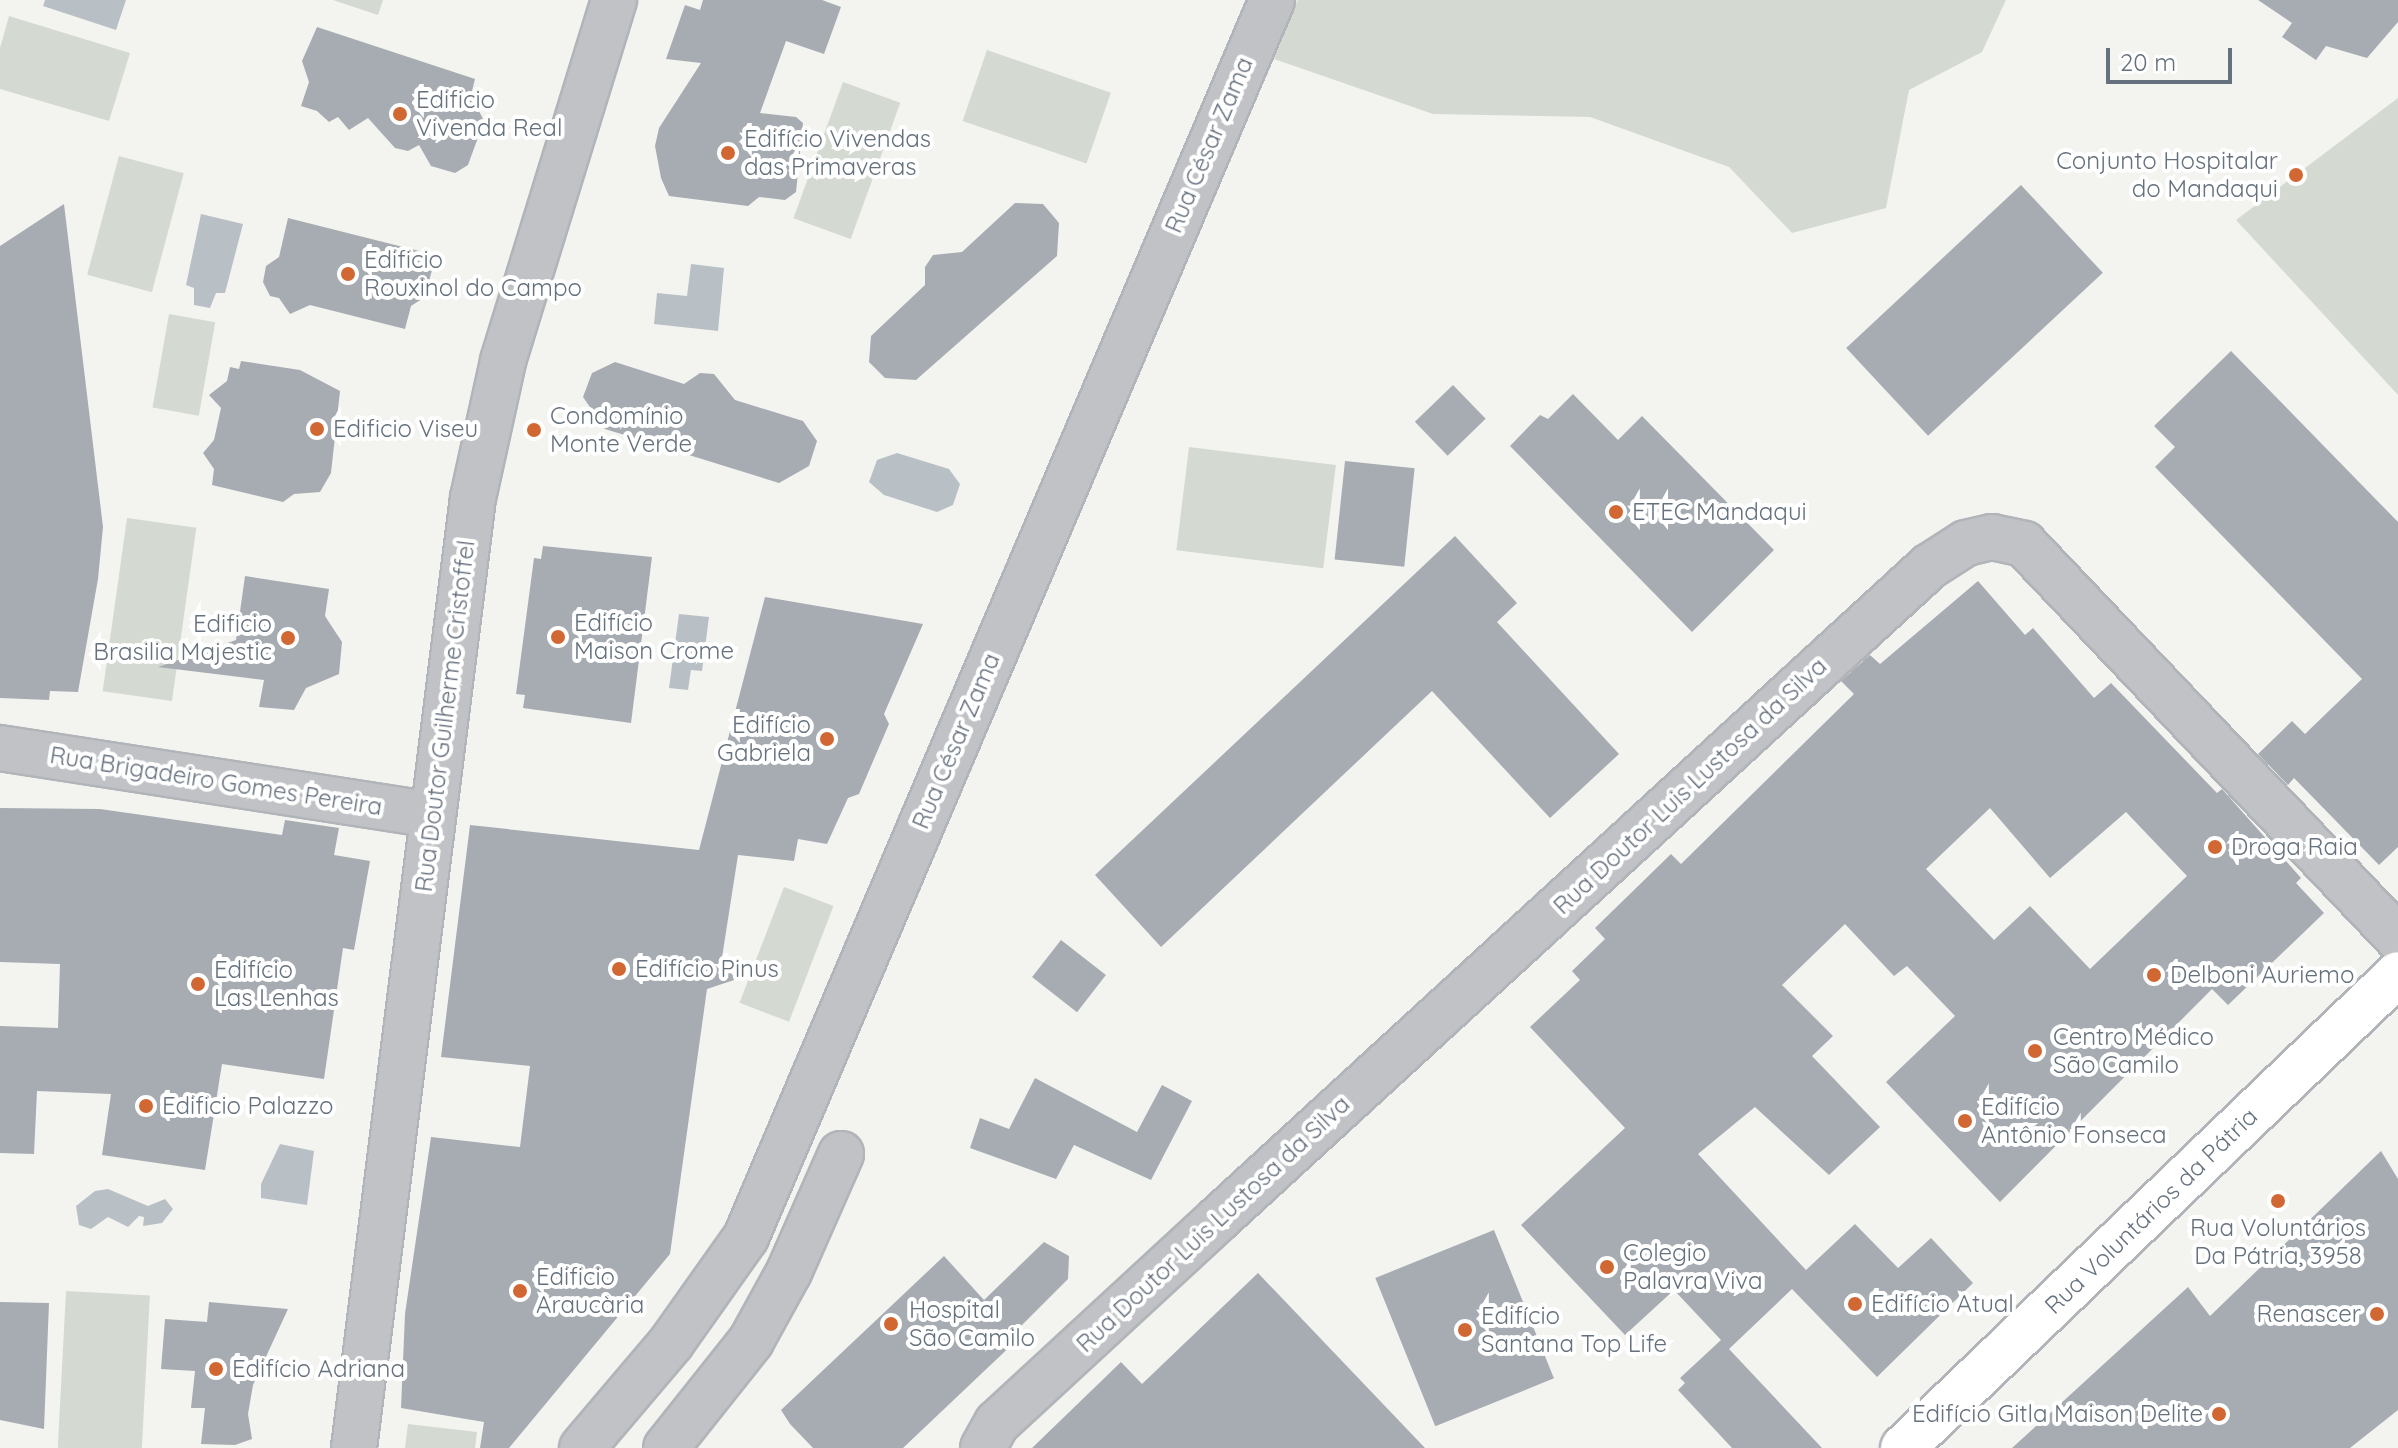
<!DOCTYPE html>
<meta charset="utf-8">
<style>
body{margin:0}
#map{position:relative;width:2398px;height:1448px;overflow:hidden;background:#f3f4f0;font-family:Quicksand,sans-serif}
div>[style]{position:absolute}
.green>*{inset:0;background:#d4dad2;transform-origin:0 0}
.water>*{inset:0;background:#b8c0c5}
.building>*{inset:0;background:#a6acb2;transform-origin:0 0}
.roads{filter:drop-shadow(2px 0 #b1b4b8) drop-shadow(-2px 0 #b1b4b8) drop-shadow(0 2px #b1b4b8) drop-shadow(0 -2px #b1b4b8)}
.minor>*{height:44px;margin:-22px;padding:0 22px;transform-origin:22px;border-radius:22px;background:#c0c2c5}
.major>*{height:44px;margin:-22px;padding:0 22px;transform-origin:22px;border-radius:22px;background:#fff}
.dots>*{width:22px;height:22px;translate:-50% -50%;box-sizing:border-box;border:4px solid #fff;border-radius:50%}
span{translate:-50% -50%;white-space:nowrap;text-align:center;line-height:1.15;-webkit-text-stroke:8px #fff;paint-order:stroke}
.poi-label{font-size:24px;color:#66717e}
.left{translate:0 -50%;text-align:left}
.right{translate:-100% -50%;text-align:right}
.street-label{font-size:24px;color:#66717e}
.scale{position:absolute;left:2106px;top:48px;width:126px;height:36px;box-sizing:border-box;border:4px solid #66717e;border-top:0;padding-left:10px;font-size:24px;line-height:28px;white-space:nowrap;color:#66717e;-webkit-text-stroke:6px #fff;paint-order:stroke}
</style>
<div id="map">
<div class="green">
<div style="clip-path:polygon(333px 0,383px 0,378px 15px)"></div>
<div style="clip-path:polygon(1298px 0,2006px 0,1982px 52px,1909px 90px,1886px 208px,1792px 233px,1729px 167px,1590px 117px,1433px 114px,1274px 59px)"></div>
<div style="clip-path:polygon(9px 16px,130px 53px,109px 121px,0 89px,0 48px)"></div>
<div style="left:987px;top:50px;width:131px;height:75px;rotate:19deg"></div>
<div style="left:843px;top:82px;width:61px;height:145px;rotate:20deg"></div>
<div style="clip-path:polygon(2398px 98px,2398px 395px,2236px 220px)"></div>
<div style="left:119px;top:156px;width:67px;height:123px;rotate:15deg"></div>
<div style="left:169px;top:314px;width:47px;height:95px;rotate:10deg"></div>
<div style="left:1189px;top:447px;width:148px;height:104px;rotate:7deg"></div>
<div style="left:127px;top:518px;width:70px;height:175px;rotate:8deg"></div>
<div style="left:784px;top:887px;width:53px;height:124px;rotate:21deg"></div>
<div style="left:66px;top:1291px;width:84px;height:157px;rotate:3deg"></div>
<div style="clip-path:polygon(408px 1424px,477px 1432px,475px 1448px,405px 1448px)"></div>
</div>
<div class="water">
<div style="clip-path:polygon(45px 0,126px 0,116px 30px,43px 6px)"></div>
<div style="clip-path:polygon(201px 214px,243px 224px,225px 293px,216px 293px,210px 308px,194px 305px,194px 288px,186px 285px)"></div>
<div style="clip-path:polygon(691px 264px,724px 268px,718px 331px,654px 324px,657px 293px,687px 296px)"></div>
<div style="clip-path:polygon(897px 453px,949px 469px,960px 484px,953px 505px,937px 512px,884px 495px,869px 482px,877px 460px)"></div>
<div style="clip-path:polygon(679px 614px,709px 617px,702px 671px,691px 670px,688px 690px,669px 688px)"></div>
<div style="clip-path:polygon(280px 1144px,314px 1151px,307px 1205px,261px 1198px,261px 1184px)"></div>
<div style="clip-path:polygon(108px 1189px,148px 1206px,165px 1199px,173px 1209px,162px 1223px,143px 1226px,144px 1217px,139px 1216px,128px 1227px,108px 1217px,91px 1229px,79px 1225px,76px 1206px,95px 1191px)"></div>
</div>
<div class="building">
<div style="clip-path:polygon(703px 0,822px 0,841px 7px,824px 54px,786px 41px,760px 113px,796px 117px,803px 123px,796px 192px,785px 200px,759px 197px,748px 206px,669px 196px,661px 178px,655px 146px,659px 128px,701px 63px,666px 59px,685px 5px,700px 10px)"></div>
<div style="clip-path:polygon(2258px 0,2398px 0,2398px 22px,2367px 58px,2326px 46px,2316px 60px,2282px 37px,2292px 23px)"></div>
<div style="clip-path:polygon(317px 27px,475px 79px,471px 95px,484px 121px,468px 165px,455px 173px,431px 166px,419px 145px,408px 151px,395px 148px,368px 118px,349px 130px,338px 117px,329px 122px,317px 111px,301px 106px,309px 82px,302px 61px)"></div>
<div style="left:2021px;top:185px;width:120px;height:239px;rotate:47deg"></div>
<div style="clip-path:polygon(1015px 203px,1043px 204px,1059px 223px,1057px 256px,916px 380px,885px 378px,869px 362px,871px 336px,925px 285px,925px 267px,933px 255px,962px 252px)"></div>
<div style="clip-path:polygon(64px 204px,103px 527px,98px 579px,78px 692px,50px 691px,49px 700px,0 698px,0 246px)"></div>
<div style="clip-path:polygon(288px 218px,423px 252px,433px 266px,425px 297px,411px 306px,405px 329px,310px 305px,290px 314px,279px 298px,270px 296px,263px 282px,266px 266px,279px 257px)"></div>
<div style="clip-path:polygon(2231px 351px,2398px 522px,2398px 847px,2379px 865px,2294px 778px,2288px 785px,2258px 754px,2292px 721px,2305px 734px,2362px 679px,2155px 467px,2175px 447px,2154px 426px)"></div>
<div style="clip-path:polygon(241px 361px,300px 370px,340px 391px,331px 473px,320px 492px,294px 494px,283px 502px,212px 485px,214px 469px,203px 453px,214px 440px,221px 408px,209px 395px,227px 381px,230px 367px,239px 369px)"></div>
<div style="clip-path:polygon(615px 362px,684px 384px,700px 373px,714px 374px,735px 400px,803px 421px,817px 441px,809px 466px,779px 483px,605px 429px,583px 397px,592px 373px)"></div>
<div style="left:1453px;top:385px;width:47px;height:53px;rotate:46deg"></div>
<div style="clip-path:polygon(1573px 394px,1618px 440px,1642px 416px,1774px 550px,1692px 632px,1510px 446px,1540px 415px,1548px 419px)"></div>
<div style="left:1345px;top:461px;width:70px;height:99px;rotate:6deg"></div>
<div style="clip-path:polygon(1455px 536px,1517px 603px,1497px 622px,1619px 754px,1550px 818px,1432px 691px,1161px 947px,1095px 875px)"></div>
<div style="clip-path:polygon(543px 546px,652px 557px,631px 723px,523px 708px,525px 695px,516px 694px,534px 558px,541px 559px)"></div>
<div style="clip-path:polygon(245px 576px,329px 589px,325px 616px,342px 642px,339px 674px,306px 688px,294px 710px,259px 707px,264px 680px,158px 667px,236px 640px)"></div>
<div style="clip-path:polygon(evenodd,1978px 581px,2025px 635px,2033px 628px,2094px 698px,2111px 683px,2217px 793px,2222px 789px,2301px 878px,2296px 883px,2324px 913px,2228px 1005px,2212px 989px,2000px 1202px,1886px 1082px,1955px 1016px,1907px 966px,1894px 976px,1845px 924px,1782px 985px,1833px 1036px,1812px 1056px,1880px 1127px,1829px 1175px,1755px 1107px,1698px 1154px,1806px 1270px,1855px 1224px,1898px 1268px,1931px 1238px,1973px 1283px,1877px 1377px,1792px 1289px,1729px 1349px,1822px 1448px,1732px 1448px,1678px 1390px,1685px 1383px,1680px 1378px,1721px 1340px,1674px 1290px,1625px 1335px,1521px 1225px,1625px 1128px,1530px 1027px,1580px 980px,1572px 971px,1605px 939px,1595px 928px,1671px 854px,1681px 864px,1854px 694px,1841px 681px,1870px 655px,1880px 664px,1978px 581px,1990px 808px,2050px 878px,2126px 812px,2187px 876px,2090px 969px,2030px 906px,1994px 940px,1926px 869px,1990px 808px)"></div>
<div style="clip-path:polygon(765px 597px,923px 624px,884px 714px,889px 724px,859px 794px,848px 798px,827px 844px,798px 839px,794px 861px,738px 855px,721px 964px,737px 979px,707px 989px,670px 1254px,509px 1448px,480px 1448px,484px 1422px,401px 1408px,405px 1314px,431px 1137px,520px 1147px,530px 1066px,441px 1057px,470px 825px,699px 850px)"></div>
<div style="clip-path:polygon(0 808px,100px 809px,282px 835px,285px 820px,339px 828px,334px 855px,370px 861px,354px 950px,343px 948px,324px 1079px,222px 1064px,205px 1170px,102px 1155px,111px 1094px,37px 1091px,34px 1154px,0 1153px,0 1026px,58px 1028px,60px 964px,0 962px)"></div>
<div style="left:1061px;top:940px;width:57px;height:47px;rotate:38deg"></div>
<div style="clip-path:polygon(1035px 1078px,1137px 1132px,1162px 1085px,1192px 1101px,1151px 1180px,1074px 1145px,1056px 1179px,970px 1148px,980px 1118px,1009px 1129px)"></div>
<div style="clip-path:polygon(2381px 1151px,2398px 1179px,2398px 1410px,2350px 1448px,2012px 1448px,2188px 1287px,2210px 1316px)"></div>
<div style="left:1494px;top:1230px;width:160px;height:128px;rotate:68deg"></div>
<div style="clip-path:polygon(1044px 1242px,1069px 1256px,1068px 1279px,1015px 1332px,1020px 1337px,903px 1448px,813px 1448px,790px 1424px,781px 1410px,944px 1256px,984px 1300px)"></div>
<div style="clip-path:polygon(1258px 1273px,1425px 1448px,1032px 1448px,1121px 1362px,1142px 1384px)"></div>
<div style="clip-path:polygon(0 1302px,49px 1303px,44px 1429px,0 1420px)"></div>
<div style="clip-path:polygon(209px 1302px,288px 1309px,253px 1385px,248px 1414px,252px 1439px,235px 1445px,201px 1444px,205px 1408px,191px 1408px,195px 1371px,161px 1369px,165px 1319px,207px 1322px)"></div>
</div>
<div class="roads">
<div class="minor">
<div style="left:0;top:748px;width:436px;rotate:8.8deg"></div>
<div style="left:354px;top:1448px;width:957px;rotate:-82.86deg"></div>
<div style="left:473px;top:498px;width:140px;rotate:-77.6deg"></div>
<div style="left:503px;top:361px;width:378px;rotate:-72.9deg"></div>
<div style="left:582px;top:1448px;width:138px;rotate:-49.7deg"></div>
<div style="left:671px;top:1343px;width:130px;rotate:-54.7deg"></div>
<div style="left:746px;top:1237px;width:1344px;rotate:-66.96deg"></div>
<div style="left:666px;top:1448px;width:137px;rotate:-51.5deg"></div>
<div style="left:751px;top:1341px;width:79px;rotate:-61.2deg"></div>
<div style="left:789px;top:1272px;width:129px;rotate:-66.2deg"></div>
<div style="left:983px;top:1448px;width:29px;rotate:-61deg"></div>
<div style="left:997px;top:1423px;width:301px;rotate:-42.7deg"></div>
<div style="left:1218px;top:1219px;width:966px;rotate:-42.53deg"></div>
<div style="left:1930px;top:566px;width:43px;rotate:-32.6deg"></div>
<div style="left:1966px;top:543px;width:27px;rotate:-13deg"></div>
<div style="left:1992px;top:537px;width:33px;rotate:12deg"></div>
<div style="left:2024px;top:544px;width:543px;rotate:46.49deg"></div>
</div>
<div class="major">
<div style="left:1903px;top:1448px;width:685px;rotate:-43.76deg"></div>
</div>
</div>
<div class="dots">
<div style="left:400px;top:114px;background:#d16833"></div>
<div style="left:728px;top:153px;background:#d16833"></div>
<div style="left:2296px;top:175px;background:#d16833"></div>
<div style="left:348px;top:274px;background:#d16833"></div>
<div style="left:317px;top:429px;background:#d16833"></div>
<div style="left:534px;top:430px;background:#d16833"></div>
<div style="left:1616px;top:512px;background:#d16833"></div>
<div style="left:558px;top:637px;background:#d16833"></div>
<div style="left:288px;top:638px;background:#d16833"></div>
<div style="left:827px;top:739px;background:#d16833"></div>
<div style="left:2215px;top:847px;background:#d16833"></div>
<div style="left:619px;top:969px;background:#d16833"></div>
<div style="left:2154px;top:975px;background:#d16833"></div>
<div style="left:198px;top:984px;background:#d16833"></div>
<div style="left:2035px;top:1051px;background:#d16833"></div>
<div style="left:146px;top:1106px;background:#d16833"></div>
<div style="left:1965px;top:1121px;background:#d16833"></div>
<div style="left:2278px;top:1201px;background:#d16833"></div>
<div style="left:1607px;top:1267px;background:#d16833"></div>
<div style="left:520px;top:1291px;background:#d16833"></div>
<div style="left:1855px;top:1304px;background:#d16833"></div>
<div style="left:2377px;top:1314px;background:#d16833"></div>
<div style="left:891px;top:1324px;background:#d16833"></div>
<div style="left:1465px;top:1330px;background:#d16833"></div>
<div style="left:216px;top:1369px;background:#d16833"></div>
<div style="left:2219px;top:1414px;background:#d16833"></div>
</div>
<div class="poi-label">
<span class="left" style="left:416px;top:114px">Edificio<br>Vivenda Real</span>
<span class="left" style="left:744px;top:153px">Edifício Vivendas<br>das Primaveras</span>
<span class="right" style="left:2278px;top:175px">Conjunto Hospitalar<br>do Mandaqui</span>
<span class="left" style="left:364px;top:274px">Edificio<br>Rouxinol do Campo</span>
<span class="left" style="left:550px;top:430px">Condomínio<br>Monte Verde</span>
<span class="left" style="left:333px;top:429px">Edificio Viseu</span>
<span class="left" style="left:1632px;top:512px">ETEC Mandaqui</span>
<span class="left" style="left:574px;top:637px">Edifício<br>Maison Crome</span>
<span class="right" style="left:272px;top:638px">Edificio<br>Brasilia Majestic</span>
<span class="right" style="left:811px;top:739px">Edifício<br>Gabriela</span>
<span class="left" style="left:2231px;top:847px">Droga Raia</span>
<span class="left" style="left:635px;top:969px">Edifício Pinus</span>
<span class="left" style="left:214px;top:984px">Edifício<br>Las Lenhas</span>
<span class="left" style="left:2170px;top:975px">Delboni Auriemo</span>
<span class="left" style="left:2053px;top:1051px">Centro Médico<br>São Camilo</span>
<span class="left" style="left:162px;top:1106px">Edificio Palazzo</span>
<span class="left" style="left:1981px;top:1121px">Edifício<br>Antônio Fonseca</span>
<span style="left:2278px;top:1242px">Rua Voluntários<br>Da Pátria, 3958</span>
<span class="left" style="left:1623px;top:1267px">Colegio<br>Palavra Viva</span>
<span class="left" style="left:536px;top:1291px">Edificio<br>Araucària</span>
<span class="left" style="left:1871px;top:1304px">Edifício Atual</span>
<span class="left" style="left:909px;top:1324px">Hospital<br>São Camilo</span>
<span class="right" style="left:2361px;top:1314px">Renascer</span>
<span class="left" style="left:1481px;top:1330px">Edifício<br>Santana Top Life</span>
<span class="left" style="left:232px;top:1369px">Edifício Adriana</span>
<span class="right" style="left:2203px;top:1414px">Edifício Gitla Maison Delite</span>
</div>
<div class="street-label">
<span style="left:1209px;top:145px;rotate:-67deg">Rua César Zama</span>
<span style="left:445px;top:716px;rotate:-83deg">Rua Doutor Guilherme Cristoffel</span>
<span style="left:956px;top:741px;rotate:-67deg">Rua César Zama</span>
<span style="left:216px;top:781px;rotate:9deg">Rua Brigadeiro Gomes Pereira</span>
<span style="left:1690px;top:786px;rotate:-43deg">Rua Doutor Luis Lustosa da Silva</span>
<span style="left:2151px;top:1211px;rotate:-44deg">Rua Voluntários da Pátria</span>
<span style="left:1213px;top:1224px;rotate:-43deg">Rua Doutor Luis Lustosa da Silva</span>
</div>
<div class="scale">20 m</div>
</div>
